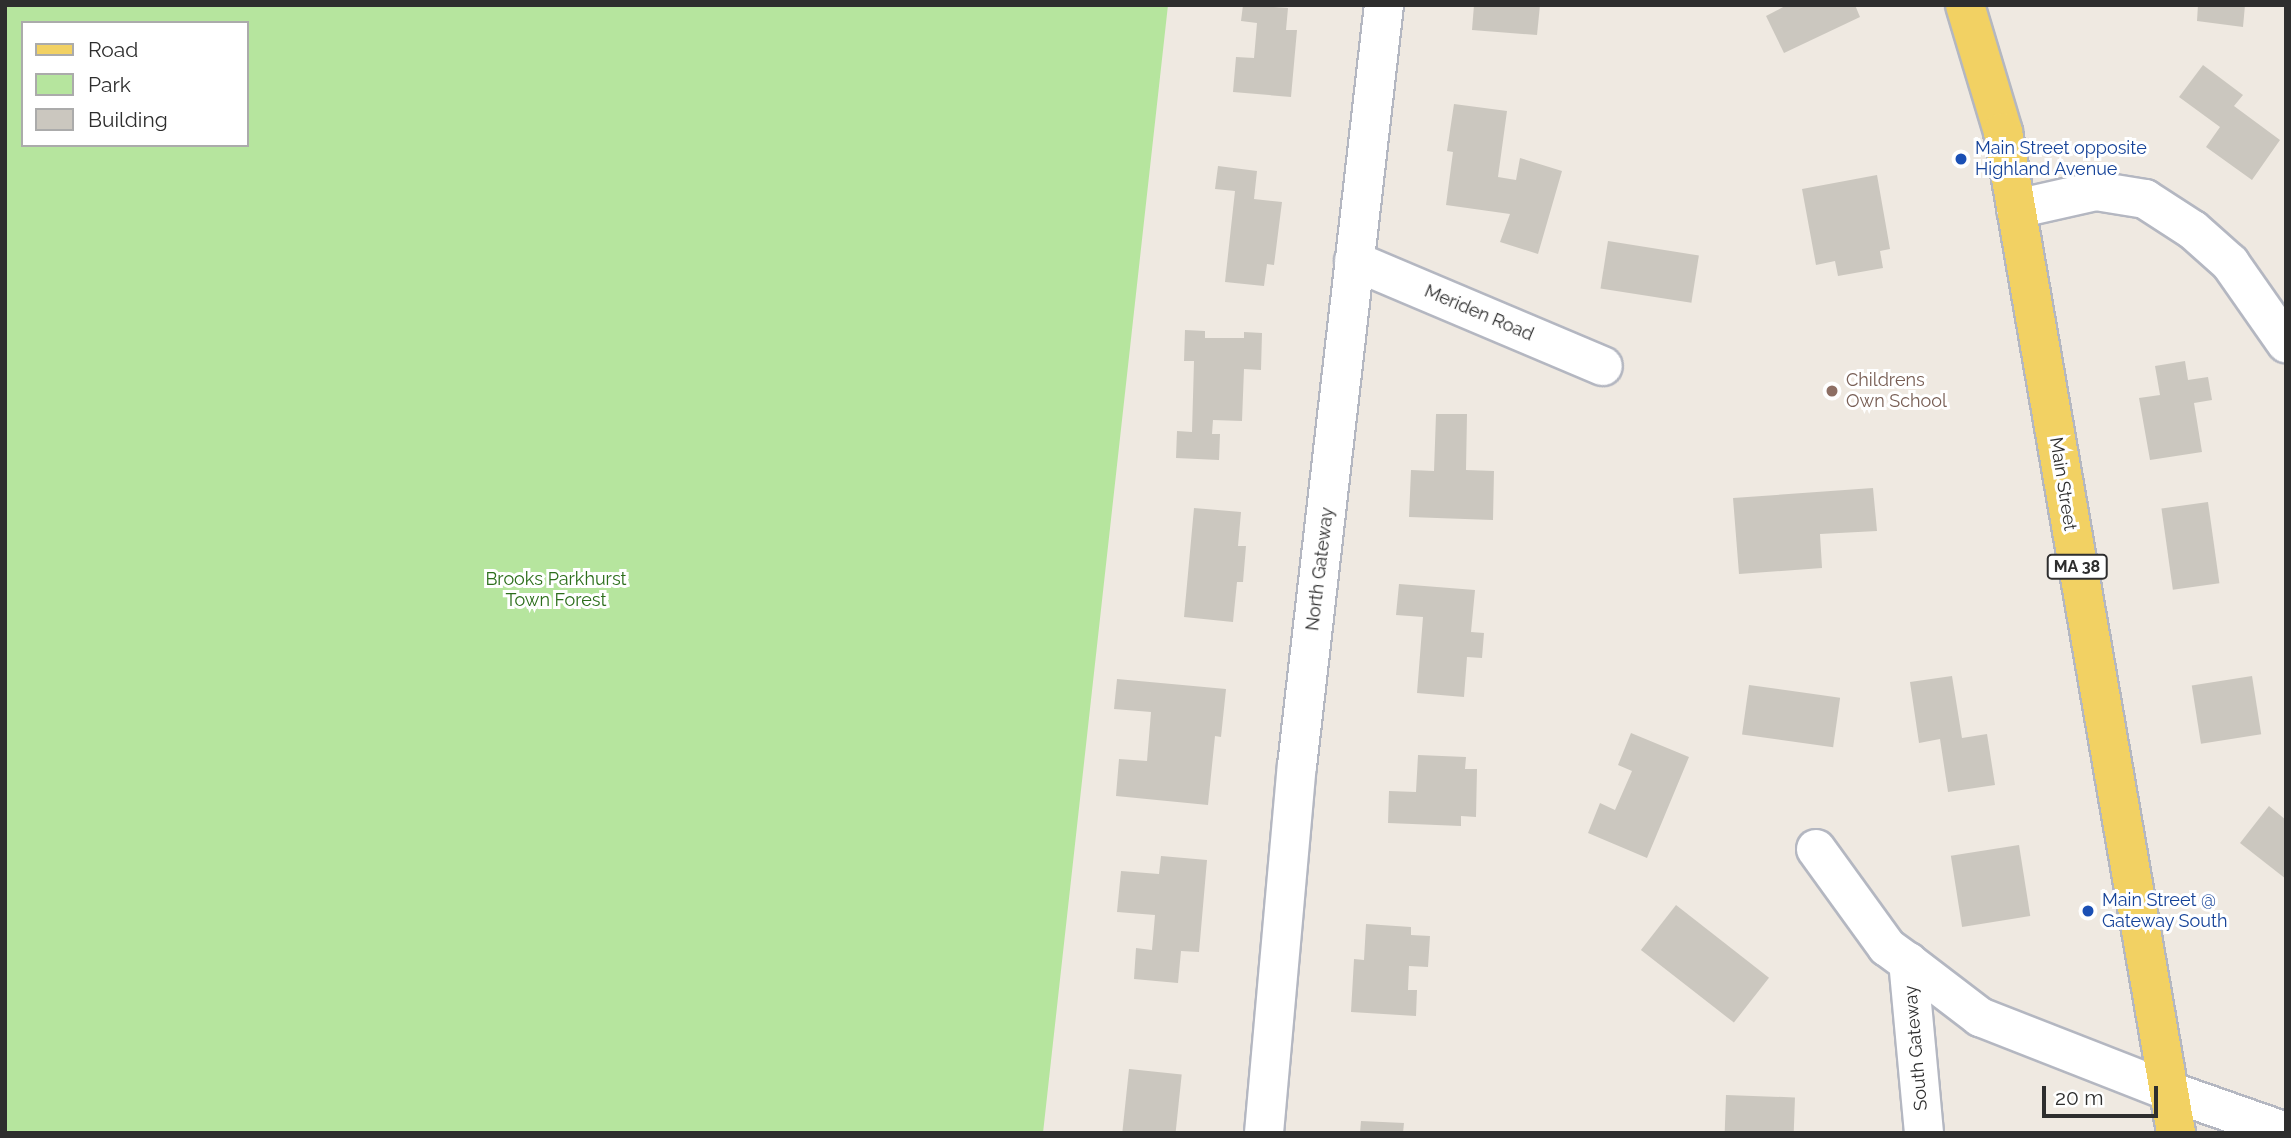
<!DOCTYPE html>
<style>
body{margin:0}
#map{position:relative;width:2291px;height:1138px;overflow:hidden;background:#efe9e1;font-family:Raleway,sans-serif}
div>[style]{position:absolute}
.green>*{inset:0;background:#b6e59e}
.building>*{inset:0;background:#cbc7bf;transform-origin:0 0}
.roads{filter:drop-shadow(2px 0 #b4b7c1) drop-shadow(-2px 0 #b4b7c1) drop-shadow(0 2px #b4b7c1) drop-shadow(0 -2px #b4b7c1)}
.minor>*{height:38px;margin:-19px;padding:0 19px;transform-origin:19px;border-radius:19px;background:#fff}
.major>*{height:38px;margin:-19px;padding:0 19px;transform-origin:19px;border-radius:19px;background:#f2d163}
.dots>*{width:19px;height:19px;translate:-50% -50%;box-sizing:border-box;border:4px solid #fff;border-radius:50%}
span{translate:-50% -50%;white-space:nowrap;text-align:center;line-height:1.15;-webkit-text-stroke:6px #fff;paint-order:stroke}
.shield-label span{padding:2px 5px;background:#fff;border:2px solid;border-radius:5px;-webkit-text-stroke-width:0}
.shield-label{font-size:16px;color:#2e2e2e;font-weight:700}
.transit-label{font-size:18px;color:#164399}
.left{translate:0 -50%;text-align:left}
.street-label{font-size:18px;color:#2e2e2e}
.education-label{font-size:18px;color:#785e54}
.park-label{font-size:18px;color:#2c6e1b}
.frame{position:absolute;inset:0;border:7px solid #2e2e2e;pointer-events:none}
.legend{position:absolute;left:21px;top:21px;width:228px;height:126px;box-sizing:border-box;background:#fff;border:2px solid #ababab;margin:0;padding:9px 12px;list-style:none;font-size:21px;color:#2e2e2e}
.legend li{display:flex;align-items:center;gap:14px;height:35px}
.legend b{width:35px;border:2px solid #ababab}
.scale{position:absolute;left:2042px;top:1086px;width:116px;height:32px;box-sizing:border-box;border:4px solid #2e2e2e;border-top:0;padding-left:9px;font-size:21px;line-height:24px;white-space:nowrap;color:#2e2e2e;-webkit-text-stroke:5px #fff;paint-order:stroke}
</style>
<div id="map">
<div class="green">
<div style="clip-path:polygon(evenodd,5px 5px,1168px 5px,1043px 1133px,5px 1133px,5px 5px,23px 23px,247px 23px,247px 145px,23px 145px,23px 23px)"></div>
</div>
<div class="building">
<div style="clip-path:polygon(1243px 5px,1288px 8px,1286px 30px,1297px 30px,1291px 97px,1233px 92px,1236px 57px,1254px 58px,1257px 23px,1241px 21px)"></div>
<div style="clip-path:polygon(1474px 5px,1540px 5px,1537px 35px,1472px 30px)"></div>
<div style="clip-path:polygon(1787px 5px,1855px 5px,1860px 17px,1784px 53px,1766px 16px)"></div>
<div style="clip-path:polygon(2198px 5px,2245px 5px,2243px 27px,2197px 21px)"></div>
<div style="clip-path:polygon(2203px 65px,2243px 95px,2234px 106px,2280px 140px,2252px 180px,2206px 147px,2220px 127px,2179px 97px)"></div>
<div style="clip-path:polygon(1454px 104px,1507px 111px,1498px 177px,1516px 180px,1520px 158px,1562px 171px,1538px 254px,1500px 242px,1510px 214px,1446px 205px,1453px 152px,1447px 151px)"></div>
<div style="clip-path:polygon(1218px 166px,1257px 171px,1254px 199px,1282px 202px,1274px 265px,1267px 264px,1264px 286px,1225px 282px,1235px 191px,1215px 189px)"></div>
<div style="clip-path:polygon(1877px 175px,1890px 249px,1880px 251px,1883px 268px,1838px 276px,1835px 261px,1816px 265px,1802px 189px)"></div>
<div style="left:1608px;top:241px;width:92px;height:48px;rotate:9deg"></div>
<div style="clip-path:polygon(1185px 330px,1205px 331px,1205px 338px,1244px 338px,1244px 332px,1262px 333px,1261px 370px,1244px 369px,1242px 421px,1213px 420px,1212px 434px,1220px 434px,1219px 460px,1176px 458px,1177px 431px,1192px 432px,1194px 361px,1184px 361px)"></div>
<div style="clip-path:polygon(2185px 361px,2188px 380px,2208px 377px,2212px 400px,2194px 403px,2202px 452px,2150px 460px,2139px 398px,2160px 395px,2155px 366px)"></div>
<div style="clip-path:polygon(1436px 414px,1467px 414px,1466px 470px,1494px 471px,1493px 520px,1409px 517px,1411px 470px,1434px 471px)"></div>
<div style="clip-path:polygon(1873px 488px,1877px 531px,1820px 534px,1822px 568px,1739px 574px,1733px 498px)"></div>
<div style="left:2208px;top:502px;width:82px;height:47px;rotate:82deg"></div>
<div style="clip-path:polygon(1194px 508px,1241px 512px,1238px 546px,1246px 546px,1243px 582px,1237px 582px,1233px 622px,1184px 617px)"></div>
<div style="clip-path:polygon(1399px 584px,1475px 590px,1471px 632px,1484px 633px,1482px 658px,1467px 657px,1464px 697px,1417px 693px,1423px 617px,1396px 615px)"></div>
<div style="clip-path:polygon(1952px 676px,1962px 738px,1987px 734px,1995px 785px,1948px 792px,1940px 739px,1919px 743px,1910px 682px)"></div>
<div style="left:2252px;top:676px;width:59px;height:61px;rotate:81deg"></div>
<div style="clip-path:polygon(1117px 679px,1226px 689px,1221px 737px,1215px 736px,1208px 805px,1116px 796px,1119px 759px,1147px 761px,1151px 712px,1114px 709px)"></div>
<div style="left:1749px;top:685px;width:92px;height:50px;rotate:8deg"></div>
<div style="clip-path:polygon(1631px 733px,1689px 757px,1647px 858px,1588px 833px,1600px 803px,1615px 810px,1632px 771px,1618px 765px)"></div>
<div style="clip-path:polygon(1418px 755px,1466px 757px,1465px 769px,1477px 769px,1476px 817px,1461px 816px,1461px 826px,1388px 823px,1389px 791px,1416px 792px)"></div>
<div style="clip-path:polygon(2269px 806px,2286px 820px,2286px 879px,2240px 843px)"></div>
<div style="left:2019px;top:845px;width:72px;height:69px;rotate:81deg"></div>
<div style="clip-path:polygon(1161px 856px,1207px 860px,1199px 952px,1181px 951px,1178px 983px,1134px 979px,1136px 948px,1152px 950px,1155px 915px,1117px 912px,1121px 871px,1159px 874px)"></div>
<div style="left:1676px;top:905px;width:118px;height:57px;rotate:38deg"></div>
<div style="clip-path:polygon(1366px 924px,1411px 927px,1411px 935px,1430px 936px,1428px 967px,1409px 966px,1408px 990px,1417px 990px,1416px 1016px,1351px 1012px,1354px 959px,1364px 960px)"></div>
<div style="left:1129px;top:1069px;width:53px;height:64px;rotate:6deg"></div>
<div style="left:1726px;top:1095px;width:69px;height:38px;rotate:2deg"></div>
<div style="clip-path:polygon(1361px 1121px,1404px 1123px,1403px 1133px,1360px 1133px)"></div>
</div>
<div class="roads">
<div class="minor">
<div style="left:2016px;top:209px;width:82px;rotate:-12.7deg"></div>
<div style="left:2096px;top:191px;width:50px;rotate:9.3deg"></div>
<div style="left:2145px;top:199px;width:57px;rotate:32.9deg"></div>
<div style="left:2193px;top:230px;width:50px;rotate:41.7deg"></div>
<div style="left:2230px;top:263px;width:98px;rotate:55deg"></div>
<div style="left:1354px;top:261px;width:270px;rotate:22.9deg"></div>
<div style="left:1816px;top:849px;width:121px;rotate:54.1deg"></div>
<div style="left:1887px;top:947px;width:26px;rotate:36deg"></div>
<div style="left:1264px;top:1133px;width:368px;rotate:-84.9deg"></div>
<div style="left:1297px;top:766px;width:766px;rotate:-83.48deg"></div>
<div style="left:1924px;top:1133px;width:172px;rotate:-95.3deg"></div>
<div style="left:1908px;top:962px;width:91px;rotate:37.4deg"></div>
<div style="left:1980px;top:1017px;width:203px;rotate:21.4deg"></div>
<div style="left:2169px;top:1091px;width:124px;rotate:19.3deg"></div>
</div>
<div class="major">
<div style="left:1965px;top:5px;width:133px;rotate:73.3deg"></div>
<div style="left:2003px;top:132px;width:1016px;rotate:80.19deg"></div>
</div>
</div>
<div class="dots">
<div style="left:1961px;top:159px;background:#1a4fb4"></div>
<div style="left:1832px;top:391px;background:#8d6e63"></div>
<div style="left:2088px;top:911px;background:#1a4fb4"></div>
</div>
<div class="shield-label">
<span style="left:2077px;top:567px">MA 38</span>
</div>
<div class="transit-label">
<span class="left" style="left:1975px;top:159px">Main Street opposite<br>Highland Avenue</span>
<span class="left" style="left:2102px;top:911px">Main Street @<br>Gateway South</span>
</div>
<div class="street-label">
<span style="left:1479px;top:313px;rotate:23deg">Meriden Road</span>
<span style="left:2063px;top:484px;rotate:81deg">Main Street</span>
<span style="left:1320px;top:569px;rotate:-83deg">North Gateway</span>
<span style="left:1916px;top:1048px;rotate:-95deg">South Gateway</span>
</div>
<div class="education-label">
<span class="left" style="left:1846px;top:391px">Childrens<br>Own School</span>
</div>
<div class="park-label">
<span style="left:556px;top:590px">Brooks Parkhurst<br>Town Forest</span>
</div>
<div class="frame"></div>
<ul class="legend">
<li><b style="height:9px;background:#f2d163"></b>Road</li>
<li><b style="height:19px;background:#b6e59e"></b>Park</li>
<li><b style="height:19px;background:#cbc7bf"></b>Building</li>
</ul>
<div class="scale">20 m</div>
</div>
